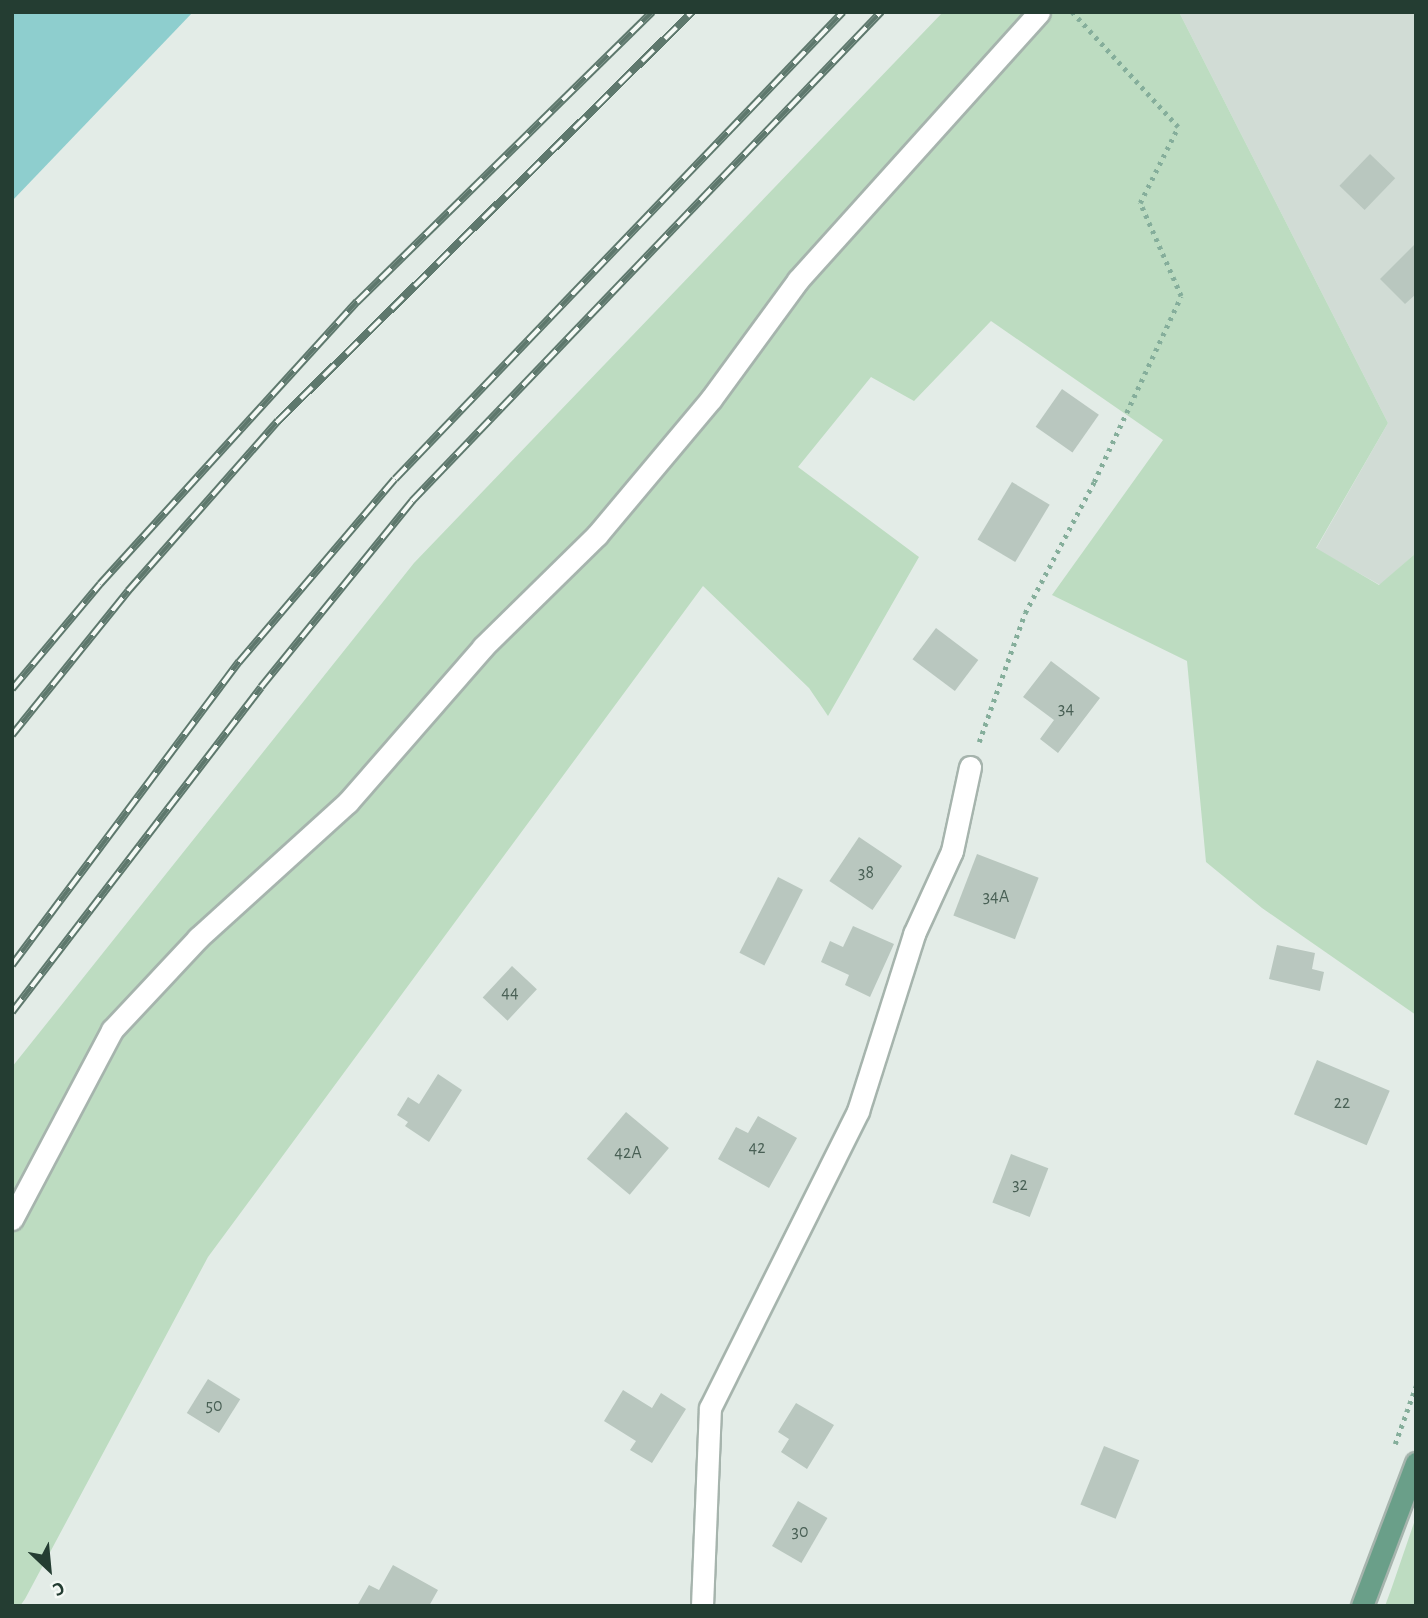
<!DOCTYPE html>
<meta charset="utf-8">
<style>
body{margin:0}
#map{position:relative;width:1428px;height:1618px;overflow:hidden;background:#e3ece7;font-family:"Alegreya Sans",sans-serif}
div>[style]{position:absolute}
.built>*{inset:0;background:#d1dcd5}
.green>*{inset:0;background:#bddcc1}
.water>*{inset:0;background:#8ecece}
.building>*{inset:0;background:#b9c7bf;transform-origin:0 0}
.path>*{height:4.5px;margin-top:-2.25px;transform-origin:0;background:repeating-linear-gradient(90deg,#85ae9b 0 3.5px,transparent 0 8.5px)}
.roads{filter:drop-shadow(2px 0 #a6b4ad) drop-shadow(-2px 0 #a6b4ad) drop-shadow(0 2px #a6b4ad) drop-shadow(0 -2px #a6b4ad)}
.minor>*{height:21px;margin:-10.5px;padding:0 10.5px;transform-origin:10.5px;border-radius:10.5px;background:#fff}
.major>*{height:21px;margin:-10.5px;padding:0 10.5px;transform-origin:10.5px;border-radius:10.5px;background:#6a9f89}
.rail>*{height:8px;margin-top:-4px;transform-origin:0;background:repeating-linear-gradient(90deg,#f4f9f5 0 16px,#5e786d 0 32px);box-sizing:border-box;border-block:2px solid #5e786d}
span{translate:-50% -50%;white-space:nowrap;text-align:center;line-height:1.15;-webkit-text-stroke:6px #f4f9f5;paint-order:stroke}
.number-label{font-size:18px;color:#496055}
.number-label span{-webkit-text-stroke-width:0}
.frame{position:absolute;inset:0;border:14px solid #243d32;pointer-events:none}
.north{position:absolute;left:14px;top:1534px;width:70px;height:70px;-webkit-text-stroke:5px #f4f9f5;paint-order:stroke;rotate:154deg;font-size:19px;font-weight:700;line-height:28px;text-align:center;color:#243d32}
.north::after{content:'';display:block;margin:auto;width:24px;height:32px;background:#243d32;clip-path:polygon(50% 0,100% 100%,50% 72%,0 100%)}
</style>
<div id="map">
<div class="built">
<div style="clip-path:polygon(1179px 12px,1416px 12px,1416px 553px,1380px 585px,1316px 549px,1388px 423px)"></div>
</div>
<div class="green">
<div style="clip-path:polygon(943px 12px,1179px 12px,1388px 423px,1316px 548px,1379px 585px,1416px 553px,1416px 1015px,1262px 908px,1206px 862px,1187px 661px,1052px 595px,1163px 440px,991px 321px,914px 401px,871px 377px,798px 467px,919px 557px,828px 716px,809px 688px,703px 586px,208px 1257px,25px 1599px,20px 1606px,12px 1606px,12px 1067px,414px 563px)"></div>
<div style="clip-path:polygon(1416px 1517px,1416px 1606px,1385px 1606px,1392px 1587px)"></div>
</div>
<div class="water">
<div style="clip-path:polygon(12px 12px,193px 12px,12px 201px)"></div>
</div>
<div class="building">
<div style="left:1370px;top:154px;width:35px;height:44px;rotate:44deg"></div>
<div style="clip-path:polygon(1416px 243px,1416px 294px,1405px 304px,1380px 279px)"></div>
<div style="left:1062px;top:389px;width:45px;height:46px;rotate:35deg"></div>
<div style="left:1012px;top:482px;width:44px;height:67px;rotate:31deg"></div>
<div style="left:936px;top:628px;width:53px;height:39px;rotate:37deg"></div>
<div style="clip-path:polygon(1051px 661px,1100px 698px,1058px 753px,1040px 739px,1054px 720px,1023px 697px)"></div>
<div style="left:859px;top:837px;width:52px;height:53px;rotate:34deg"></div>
<div style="left:977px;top:854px;width:66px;height:66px;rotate:21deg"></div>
<div style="left:778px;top:877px;width:28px;height:85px;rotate:27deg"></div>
<div style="clip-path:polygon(853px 926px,894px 944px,870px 997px,845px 985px,849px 975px,821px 962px,830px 941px,843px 947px)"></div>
<div style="clip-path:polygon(1277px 945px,1315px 953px,1312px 969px,1324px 972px,1320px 991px,1269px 979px)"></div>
<div style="left:512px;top:966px;width:34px;height:43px;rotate:43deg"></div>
<div style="left:1317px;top:1060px;width:79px;height:59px;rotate:23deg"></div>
<div style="clip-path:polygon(438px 1074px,462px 1090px,429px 1142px,405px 1126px,408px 1122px,397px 1115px,408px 1097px,419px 1104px)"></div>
<div style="left:626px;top:1112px;width:56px;height:61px;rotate:40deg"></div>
<div style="clip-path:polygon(758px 1116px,797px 1138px,769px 1188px,718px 1159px,736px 1127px,748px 1133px)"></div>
<div style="left:1011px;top:1154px;width:40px;height:52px;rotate:21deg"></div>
<div style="left:208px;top:1379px;width:38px;height:40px;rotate:32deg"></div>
<div style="clip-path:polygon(623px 1390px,652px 1408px,661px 1393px,686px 1409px,652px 1463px,630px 1450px,636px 1441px,604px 1421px)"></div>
<div style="clip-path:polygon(796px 1403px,834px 1425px,807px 1469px,781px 1452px,789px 1439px,778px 1432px)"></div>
<div style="left:1104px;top:1446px;width:38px;height:63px;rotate:22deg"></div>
<div style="left:798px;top:1501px;width:34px;height:52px;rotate:30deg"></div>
<div style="clip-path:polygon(393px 1565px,438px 1590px,429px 1606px,357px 1606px,369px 1585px,379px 1590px)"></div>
</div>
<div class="path">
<div style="left:979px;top:742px;width:137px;rotate:-70.4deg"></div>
<div style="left:1025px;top:613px;width:148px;rotate:-62.2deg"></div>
<div style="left:1094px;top:482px;width:205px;rotate:-64.9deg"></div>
<div style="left:1181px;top:296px;width:102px;rotate:-113.8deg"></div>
<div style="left:1140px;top:203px;width:85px;rotate:-63.4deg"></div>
<div style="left:1178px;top:127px;width:156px;rotate:-132.7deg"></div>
<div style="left:1395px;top:1444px;width:62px;rotate:-70.1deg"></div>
</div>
<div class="roads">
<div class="minor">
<div style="left:12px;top:1219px;width:214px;rotate:-62.1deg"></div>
<div style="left:112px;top:1030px;width:126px;rotate:-46.9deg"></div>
<div style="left:198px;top:938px;width:202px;rotate:-42.2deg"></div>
<div style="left:348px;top:802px;width:206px;rotate:-48.9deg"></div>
<div style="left:483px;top:647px;width:160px;rotate:-44.5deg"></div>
<div style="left:597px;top:535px;width:177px;rotate:-50deg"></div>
<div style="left:711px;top:399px;width:147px;rotate:-53.8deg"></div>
<div style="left:798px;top:280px;width:360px;rotate:-48deg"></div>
<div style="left:702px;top:1606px;width:198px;rotate:-87.7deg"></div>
<div style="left:710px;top:1408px;width:332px;rotate:-63.5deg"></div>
<div style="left:858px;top:1111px;width:186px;rotate:-72.4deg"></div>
<div style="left:914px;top:934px;width:91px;rotate:-65.4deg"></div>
<div style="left:952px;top:851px;width:86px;rotate:-77.9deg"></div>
</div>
<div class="major">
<div style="left:1362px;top:1606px;width:153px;rotate:-69.3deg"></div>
</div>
</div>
<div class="rail">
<div style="left:12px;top:689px;width:137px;rotate:-50deg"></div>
<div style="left:100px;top:584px;width:382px;rotate:-47.7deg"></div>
<div style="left:357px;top:302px;width:414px;rotate:-44.5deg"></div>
<div style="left:12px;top:735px;width:185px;rotate:-51.1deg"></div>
<div style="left:128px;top:591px;width:227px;rotate:-48.6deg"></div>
<div style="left:278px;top:421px;width:582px;rotate:-44.65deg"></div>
<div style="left:12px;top:965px;width:379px;rotate:-53.2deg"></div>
<div style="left:239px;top:662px;width:240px;rotate:-49.6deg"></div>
<div style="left:395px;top:479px;width:647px;rotate:-46.19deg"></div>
<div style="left:12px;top:1012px;width:409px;rotate:-52.5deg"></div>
<div style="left:261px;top:687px;width:240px;rotate:-50.9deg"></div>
<div style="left:412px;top:501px;width:678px;rotate:-46.2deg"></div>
</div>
<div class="number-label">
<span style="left:1066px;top:709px">34</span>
<span style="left:866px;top:873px">38</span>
<span style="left:996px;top:897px">34А</span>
<span style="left:510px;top:993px">44</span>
<span style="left:1342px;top:1103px">22</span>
<span style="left:757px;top:1148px">42</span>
<span style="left:628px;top:1153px">42А</span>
<span style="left:1020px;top:1185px">32</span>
<span style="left:214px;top:1406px">50</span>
<span style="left:800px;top:1532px">30</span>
</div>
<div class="frame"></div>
<div class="north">С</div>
</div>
